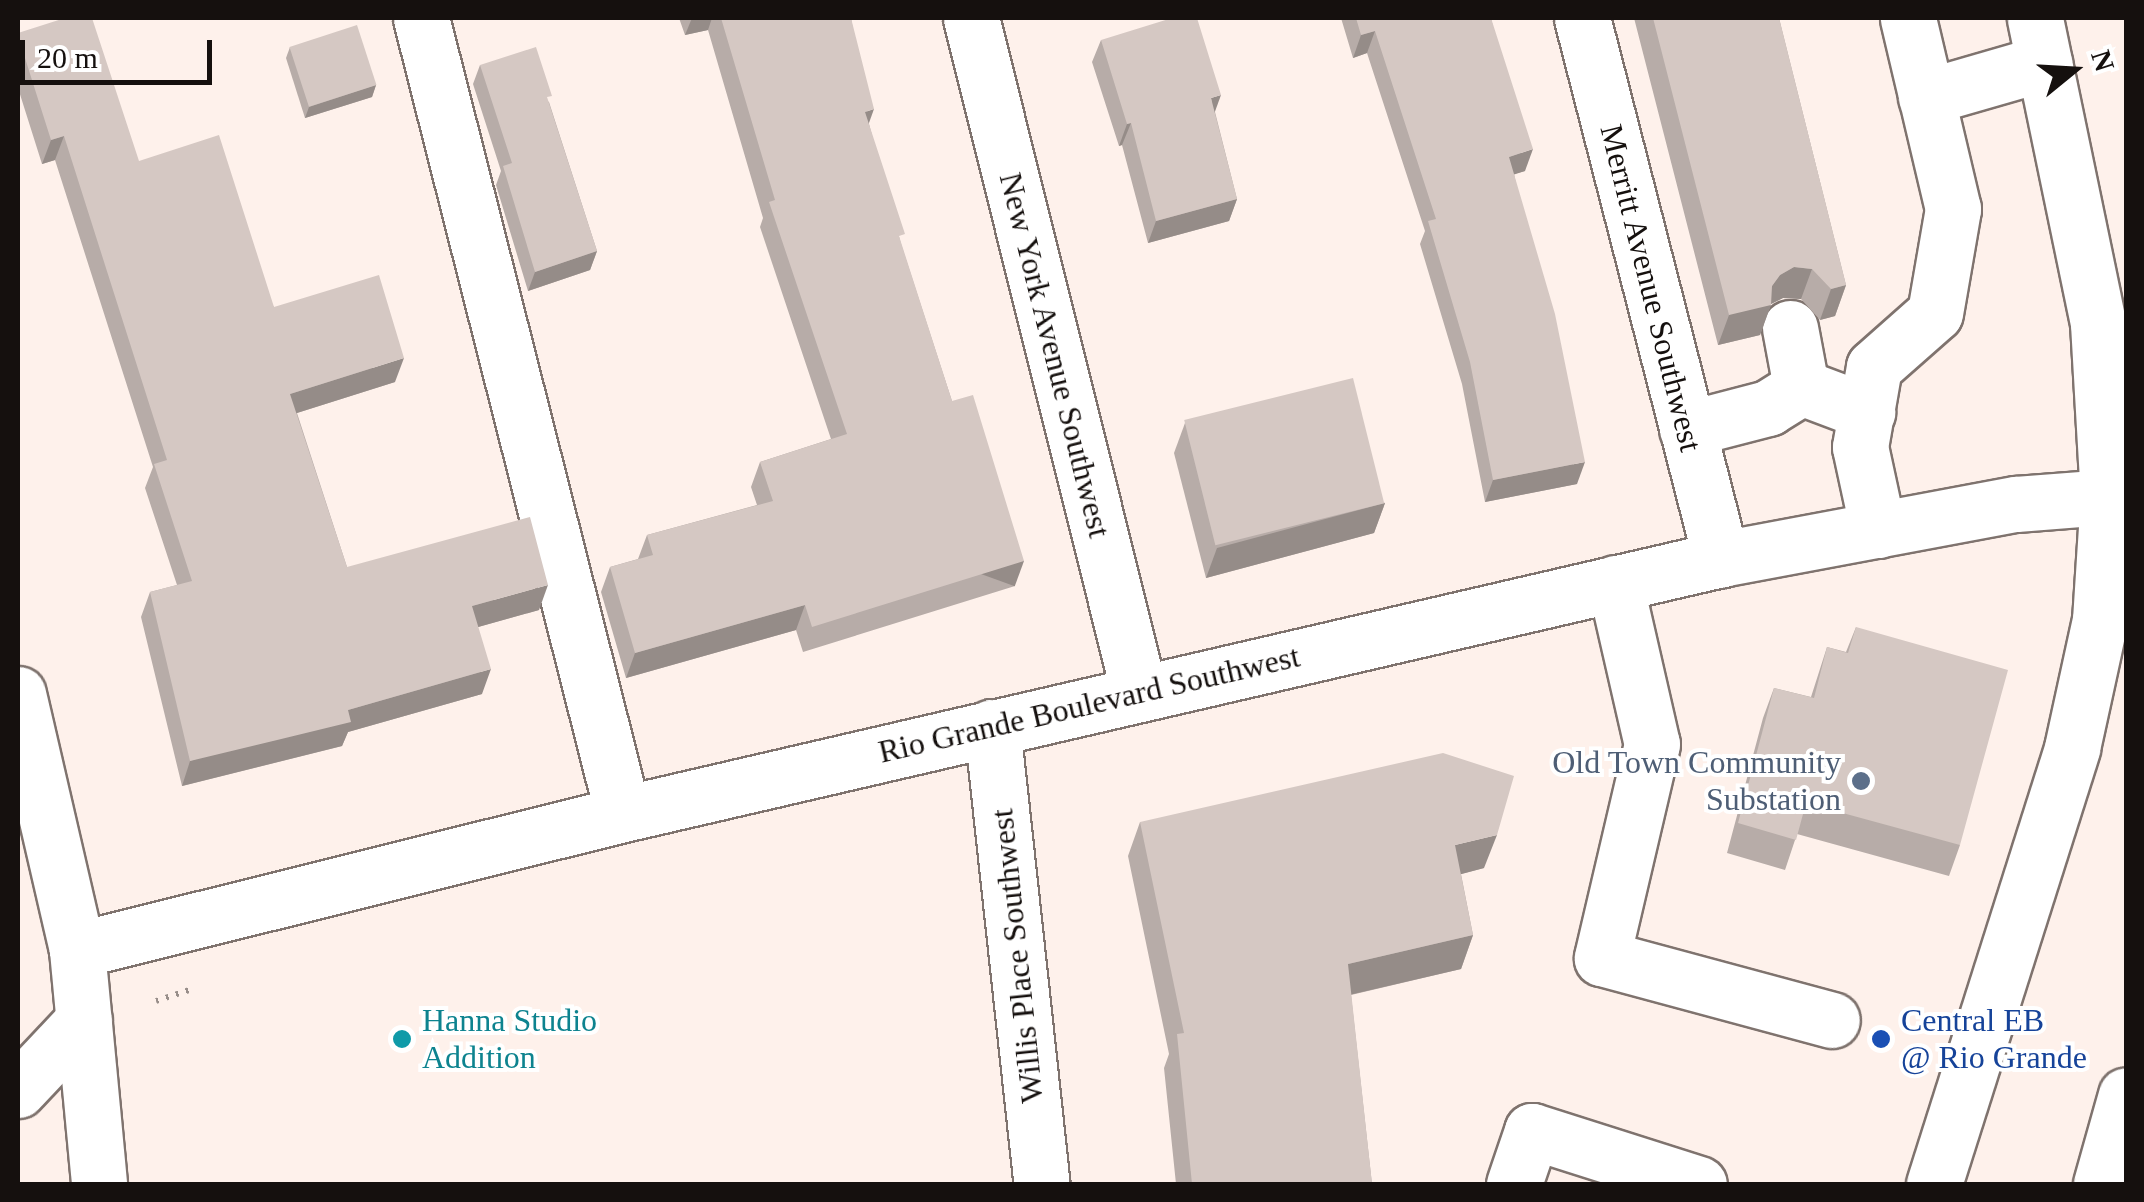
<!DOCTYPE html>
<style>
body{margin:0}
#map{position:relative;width:2144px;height:1202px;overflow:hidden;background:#fef1eb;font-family:Georgia,serif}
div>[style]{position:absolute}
.path>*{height:6px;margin-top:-3px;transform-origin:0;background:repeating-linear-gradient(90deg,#988e8a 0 2.5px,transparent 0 10.5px)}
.roads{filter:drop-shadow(2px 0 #7f736e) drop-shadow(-2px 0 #7f736e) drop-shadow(0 2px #7f736e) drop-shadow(0 -2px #7f736e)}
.minor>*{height:55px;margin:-27.5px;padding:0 27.5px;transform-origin:27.5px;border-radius:27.5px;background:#fff}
.major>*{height:55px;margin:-27.5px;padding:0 27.5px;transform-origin:27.5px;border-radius:27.5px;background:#fff}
.wall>*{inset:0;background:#b7aca8}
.shaded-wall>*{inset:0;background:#958c88;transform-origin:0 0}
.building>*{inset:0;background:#d5c8c3;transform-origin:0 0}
.dots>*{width:28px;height:28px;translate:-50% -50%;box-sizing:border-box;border:5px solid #fff;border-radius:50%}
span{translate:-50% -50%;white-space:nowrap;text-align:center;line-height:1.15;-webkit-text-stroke:8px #fff;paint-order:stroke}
.street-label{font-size:32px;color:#15100e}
.service-label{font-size:32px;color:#4e5e75}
.right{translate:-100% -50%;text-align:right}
.culture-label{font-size:32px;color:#0d838f}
.left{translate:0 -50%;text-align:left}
.transit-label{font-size:32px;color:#164399}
.frame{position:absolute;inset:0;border:20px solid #15100e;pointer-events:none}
.north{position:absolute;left:2024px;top:20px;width:100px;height:100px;-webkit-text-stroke:8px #fff;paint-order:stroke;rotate:72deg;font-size:28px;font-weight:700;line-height:40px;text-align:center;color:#15100e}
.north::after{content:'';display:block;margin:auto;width:35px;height:45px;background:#15100e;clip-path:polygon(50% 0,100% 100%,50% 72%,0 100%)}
.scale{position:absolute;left:20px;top:40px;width:192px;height:45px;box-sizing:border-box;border:5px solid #15100e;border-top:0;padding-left:12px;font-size:30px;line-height:35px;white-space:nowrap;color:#15100e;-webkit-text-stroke:8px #fff;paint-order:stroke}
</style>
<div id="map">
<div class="path">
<div style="left:156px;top:1001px;width:41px;rotate:-18.4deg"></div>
</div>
<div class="roads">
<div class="minor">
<div style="left:421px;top:18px;width:821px;rotate:75.76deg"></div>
<div style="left:971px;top:18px;width:695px;rotate:76deg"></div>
<div style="left:1582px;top:18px;width:559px;rotate:75.59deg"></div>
<div style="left:1926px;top:97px;width:123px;rotate:-16.1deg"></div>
<div style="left:1790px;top:328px;width:60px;rotate:79.4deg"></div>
<div style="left:1801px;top:387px;width:71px;rotate:20.7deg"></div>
<div style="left:1687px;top:429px;width:84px;rotate:-14.5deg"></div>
<div style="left:1768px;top:408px;width:39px;rotate:-32deg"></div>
<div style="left:1878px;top:530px;width:85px;rotate:-102.2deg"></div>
<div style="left:1860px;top:447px;width:81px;rotate:-80.1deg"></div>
<div style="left:1874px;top:367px;width:81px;rotate:-41.5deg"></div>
<div style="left:1935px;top:313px;width:106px;rotate:-80.2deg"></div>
<div style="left:1953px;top:209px;width:196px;rotate:-103.3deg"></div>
<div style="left:1615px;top:583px;width:165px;rotate:77.1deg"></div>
<div style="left:1652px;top:744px;width:220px;rotate:103.2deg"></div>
<div style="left:1602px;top:958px;width:238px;rotate:15.1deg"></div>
<div style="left:18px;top:694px;width:263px;rotate:77deg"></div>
<div style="left:77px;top:950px;width:235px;rotate:84.6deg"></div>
<div style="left:992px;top:727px;width:460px;rotate:83.8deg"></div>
<div style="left:77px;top:950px;width:563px;rotate:-13.99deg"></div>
<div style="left:623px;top:814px;width:1127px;rotate:-13.07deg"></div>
<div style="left:1721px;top:559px;width:300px;rotate:-10.6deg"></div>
<div style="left:2016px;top:504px;width:92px;rotate:-4.4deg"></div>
<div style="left:18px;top:1090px;width:96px;rotate:-46.7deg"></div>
<div style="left:1514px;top:1184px;width:56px;rotate:-71.2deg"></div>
<div style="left:1532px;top:1131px;width:175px;rotate:17.6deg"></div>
</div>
<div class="major">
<div style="left:1934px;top:1184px;width:457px;rotate:-72.4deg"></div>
<div style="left:2072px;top:748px;width:131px;rotate:-77.7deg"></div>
<div style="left:2100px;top:620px;width:123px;rotate:-86.3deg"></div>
<div style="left:2108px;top:497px;width:174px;rotate:-93.3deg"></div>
<div style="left:2098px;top:323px;width:311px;rotate:-101.7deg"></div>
<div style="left:2101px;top:1184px;width:92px;rotate:-74.3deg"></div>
</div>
</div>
<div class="wall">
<div style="clip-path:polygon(679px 18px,851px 18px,869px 124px,901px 244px,952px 401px,1015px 586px,803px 652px,796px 630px,626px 678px,601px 592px,610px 567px,638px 559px,647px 535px,757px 505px,751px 487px,760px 462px,831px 439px,760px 227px,763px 218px,708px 30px,685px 35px)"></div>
<div style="clip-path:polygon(1341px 18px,1491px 18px,1525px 171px,1514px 174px,1577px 484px,1485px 502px,1462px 384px,1420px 244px,1425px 231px,1367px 53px,1353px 58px)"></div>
<div style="clip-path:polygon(1634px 18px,1779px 18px,1846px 285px,1835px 316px,1820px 320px,1801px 299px,1783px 298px,1771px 304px,1760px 335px,1718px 345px)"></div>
<div style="clip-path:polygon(18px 33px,274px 307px,395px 382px,297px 413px,347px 567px,539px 610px,478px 627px,482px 694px,348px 732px,342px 746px,182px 786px,141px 617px,150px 592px,177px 585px,145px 488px,153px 467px,55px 160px,42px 164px,18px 88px)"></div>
<div style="clip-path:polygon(1101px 40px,1215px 112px,1237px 199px,1229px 221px,1148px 243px,1122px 145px,1119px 146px,1092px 62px)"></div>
<div style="clip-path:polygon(290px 47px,376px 85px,372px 97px,305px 118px,286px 58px)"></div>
<div style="clip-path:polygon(480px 65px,549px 102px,597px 251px,590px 270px,528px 291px,496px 185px,501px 171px,473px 84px)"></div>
<div style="clip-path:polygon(1185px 423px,1385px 503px,1374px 533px,1206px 578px,1174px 453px)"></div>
<div style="clip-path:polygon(1856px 627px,1960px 845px,1949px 876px,1797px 834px,1785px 870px,1727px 853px,1763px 718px,1774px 688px,1811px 697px,1827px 647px,1846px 652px)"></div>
<div style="clip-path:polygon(1140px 822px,1484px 868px,1461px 874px,1473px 935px,1461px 969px,1351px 995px,1372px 1184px,1176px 1184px,1164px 1068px,1169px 1054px,1128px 856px)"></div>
</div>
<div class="shaded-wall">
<div style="clip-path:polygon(692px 18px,712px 18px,708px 30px,685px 35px)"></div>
<div style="clip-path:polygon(1375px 31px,1367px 53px,1353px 58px,1361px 35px)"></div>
<div style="clip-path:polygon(376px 85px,372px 97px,305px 118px,309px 107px)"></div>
<div style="clip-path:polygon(1221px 95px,1213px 117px,1211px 98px)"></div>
<div style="clip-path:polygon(874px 109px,865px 134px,865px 112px)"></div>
<div style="clip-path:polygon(1131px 123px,1122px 145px,1119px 146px,1127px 124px)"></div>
<div style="clip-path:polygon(64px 136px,55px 160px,42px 164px,51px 140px)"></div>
<div style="clip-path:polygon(1533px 149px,1525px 171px,1500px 179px,1509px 157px)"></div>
<div style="clip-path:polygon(1237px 199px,1229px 221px,1148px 243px,1156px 221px)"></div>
<div style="clip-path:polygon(597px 251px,590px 270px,528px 291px,535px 272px)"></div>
<div style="clip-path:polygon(1794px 267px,1812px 269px,1801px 299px,1783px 298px,1769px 305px,1771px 305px,1760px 335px,1718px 345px,1729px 315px,1772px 286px,1780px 275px)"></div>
<div style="clip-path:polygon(1846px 285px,1835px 316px,1820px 320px,1831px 289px)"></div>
<div style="clip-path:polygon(404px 358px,395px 382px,281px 418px,290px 394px)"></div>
<div style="clip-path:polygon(1585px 462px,1577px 484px,1485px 502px,1493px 480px)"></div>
<div style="clip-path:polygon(1385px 503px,1374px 533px,1206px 578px,1217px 548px)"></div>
<div style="left:1024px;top:561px;width:27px;height:222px;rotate:110deg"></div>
<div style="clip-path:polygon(548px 585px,539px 610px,464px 631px,472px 606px)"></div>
<div style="clip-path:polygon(805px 605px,796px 630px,626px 678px,635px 653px)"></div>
<div style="clip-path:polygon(491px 669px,482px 694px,348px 732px,342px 746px,182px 786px,190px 761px,348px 710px)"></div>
<div style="clip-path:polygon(1497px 835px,1484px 868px,1443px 879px,1455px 845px)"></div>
<div style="clip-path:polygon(1473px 935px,1461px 969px,1336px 998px,1348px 964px)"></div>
</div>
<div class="building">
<div style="clip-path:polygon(65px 18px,92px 18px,139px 161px,219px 135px,274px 307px,379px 275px,404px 358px,290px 394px,347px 567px,530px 517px,548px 585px,472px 606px,491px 669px,348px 710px,351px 722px,190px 761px,150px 592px,192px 581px,154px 464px,167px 460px,64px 136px,51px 140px,18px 36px,18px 33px)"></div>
<div style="clip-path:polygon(721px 18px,851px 18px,874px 109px,865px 112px,905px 234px,899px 236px,952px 401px,973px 395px,1024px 561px,812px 627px,805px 605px,635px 653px,610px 567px,653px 555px,647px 535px,773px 501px,760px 462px,847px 434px,769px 202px,775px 200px)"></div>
<div style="clip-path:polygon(1172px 18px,1197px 18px,1221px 95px,1211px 98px,1237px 199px,1156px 221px,1131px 123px,1127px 124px,1101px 40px)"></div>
<div style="clip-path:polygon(1356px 18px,1491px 18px,1533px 149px,1509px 157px,1555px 314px,1585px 462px,1493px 480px,1470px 362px,1428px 221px,1436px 219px,1375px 31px,1361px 35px)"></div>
<div style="clip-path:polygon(1653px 18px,1779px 18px,1846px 285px,1831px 289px,1812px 269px,1794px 267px,1780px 275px,1772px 286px,1771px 305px,1729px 315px)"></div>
<div style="left:357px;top:25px;width:63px;height:71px;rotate:72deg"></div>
<div style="clip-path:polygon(536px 47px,552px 96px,547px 97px,597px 251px,535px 272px,503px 166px,512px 163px,480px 65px)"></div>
<div style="left:1353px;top:378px;width:129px;height:174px;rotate:76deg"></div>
<div style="clip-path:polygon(1856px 627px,2008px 670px,1960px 845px,1806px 803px,1796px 840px,1738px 823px,1774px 688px,1814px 698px,1827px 647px,1848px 653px)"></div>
<div style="clip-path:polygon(1443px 753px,1514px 776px,1497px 835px,1455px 845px,1473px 935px,1348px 964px,1372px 1184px,1192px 1184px,1177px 1034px,1184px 1033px,1140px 822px)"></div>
</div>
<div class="dots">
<div style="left:1861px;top:781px;background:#5c6f8a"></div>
<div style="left:402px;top:1039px;background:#0f9aa8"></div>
<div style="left:1881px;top:1039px;background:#1a4fb4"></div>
</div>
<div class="street-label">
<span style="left:1651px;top:288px;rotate:76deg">Merritt Avenue Southwest</span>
<span style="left:1055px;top:355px;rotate:76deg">New York Avenue Southwest</span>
<span style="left:1089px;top:704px;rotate:-13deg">Rio Grande Boulevard Southwest</span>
<span style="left:1017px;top:956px;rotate:-96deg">Willis Place Southwest</span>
</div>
<div class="service-label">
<span class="right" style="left:1841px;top:781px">Old Town Community<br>Substation</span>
</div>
<div class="culture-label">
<span class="left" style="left:422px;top:1039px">Hanna Studio<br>Addition</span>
</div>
<div class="transit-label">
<span class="left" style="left:1901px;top:1039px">Central EB<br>@ Rio Grande</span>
</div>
<div class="frame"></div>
<div class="north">N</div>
<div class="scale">20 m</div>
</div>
